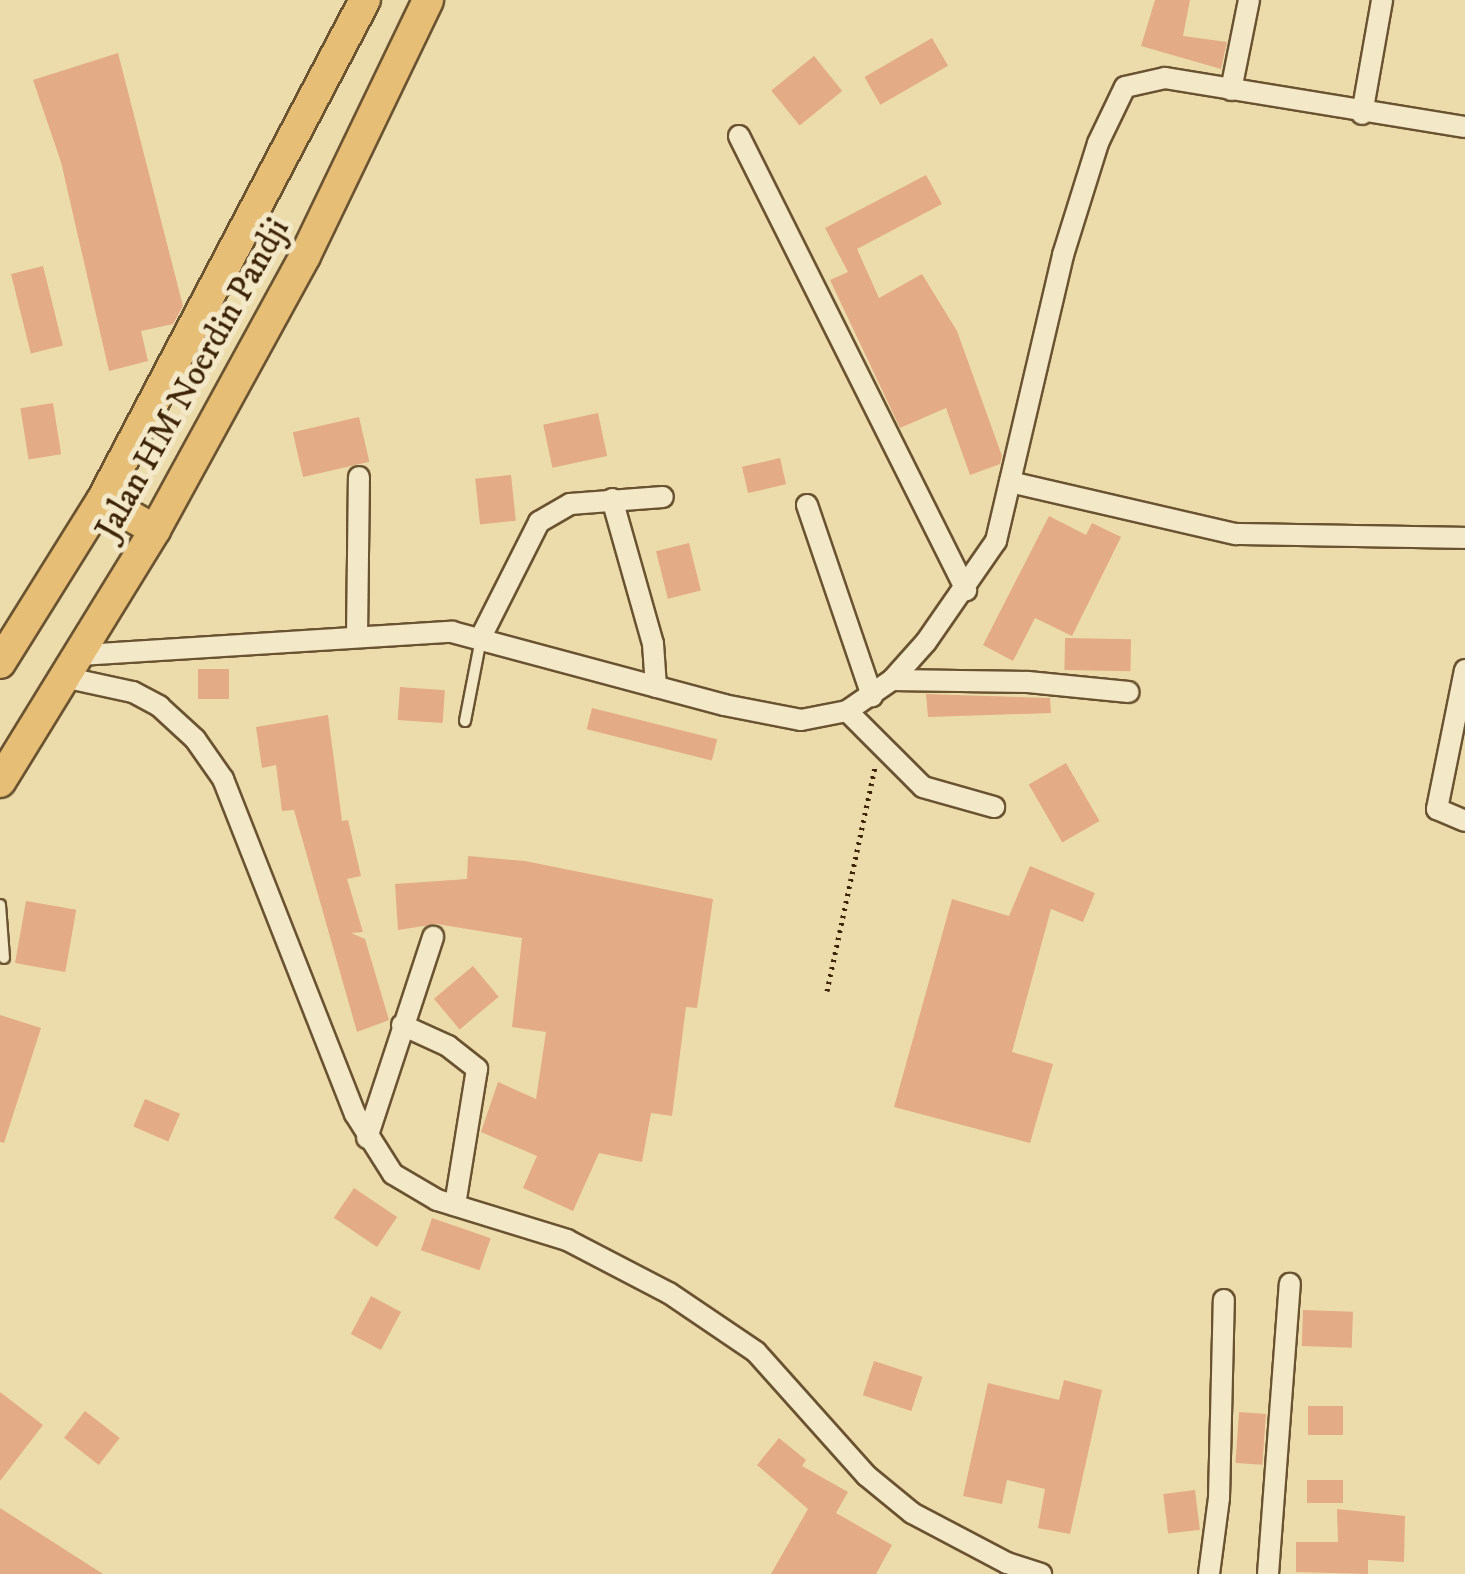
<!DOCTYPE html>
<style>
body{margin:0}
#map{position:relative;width:1465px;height:1574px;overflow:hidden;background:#ecdcab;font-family:"IM FELL DW Pica",serif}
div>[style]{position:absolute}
.building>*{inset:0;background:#e3ab86;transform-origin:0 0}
.path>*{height:5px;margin-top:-2.5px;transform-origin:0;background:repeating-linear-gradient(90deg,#3f2508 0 2.5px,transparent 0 7.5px)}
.roads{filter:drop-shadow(2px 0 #6a5331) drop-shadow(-2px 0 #6a5331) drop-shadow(0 2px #6a5331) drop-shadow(0 -2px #6a5331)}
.service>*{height:10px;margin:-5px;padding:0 5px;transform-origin:5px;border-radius:5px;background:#f3e8c8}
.minor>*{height:20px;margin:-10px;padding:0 10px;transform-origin:10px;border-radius:10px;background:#f3e8c8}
.primary>*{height:30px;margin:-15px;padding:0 15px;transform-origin:15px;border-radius:15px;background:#e6be76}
span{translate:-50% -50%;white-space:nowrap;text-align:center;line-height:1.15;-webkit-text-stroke:10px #f3e8c8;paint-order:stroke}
.street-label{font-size:35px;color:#3f2508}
</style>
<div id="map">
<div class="building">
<div style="clip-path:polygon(1155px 0,1190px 0,1183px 36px,1227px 42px,1221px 69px,1141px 46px)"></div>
<div style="left:932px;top:38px;width:32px;height:78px;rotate:60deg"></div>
<div style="clip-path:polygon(118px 53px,183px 306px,173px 324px,141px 331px,148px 361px,109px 371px,61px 162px,33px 80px)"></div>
<div style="left:814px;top:56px;width:45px;height:55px;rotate:51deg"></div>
<div style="clip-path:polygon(926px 175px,942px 204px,857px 249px,879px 298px,922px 274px,957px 331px,1002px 456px,1000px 464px,970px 475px,946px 408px,900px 428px,830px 280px,848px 272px,825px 228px)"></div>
<div style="left:43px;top:266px;width:82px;height:33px;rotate:76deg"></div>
<div style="left:53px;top:403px;width:52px;height:33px;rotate:81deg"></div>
<div style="left:598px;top:413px;width:44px;height:56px;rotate:78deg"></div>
<div style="left:359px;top:417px;width:46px;height:68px;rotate:77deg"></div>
<div style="left:780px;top:458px;width:27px;height:39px;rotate:77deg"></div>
<div style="left:511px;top:475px;width:46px;height:36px;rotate:84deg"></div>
<div style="clip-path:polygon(1049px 516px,1086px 535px,1092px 523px,1121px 537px,1072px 636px,1035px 618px,1013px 661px,983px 645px)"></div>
<div style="left:689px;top:543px;width:49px;height:34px;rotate:76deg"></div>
<div style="left:1065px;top:638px;width:66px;height:32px;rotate:1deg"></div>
<div style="left:229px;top:669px;width:30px;height:31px;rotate:90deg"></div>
<div style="left:400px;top:687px;width:45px;height:33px;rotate:4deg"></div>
<div style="clip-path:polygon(926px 694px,1050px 698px,1051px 713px,928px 717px)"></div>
<div style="left:592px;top:708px;width:129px;height:22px;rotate:14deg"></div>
<div style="clip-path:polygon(328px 715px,342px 821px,348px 820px,361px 876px,347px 879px,363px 932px,351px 933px,365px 939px,389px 1020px,357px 1032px,294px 810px,282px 811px,276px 765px,262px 768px,256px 727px)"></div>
<div style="left:1066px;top:763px;width:67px;height:43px;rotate:60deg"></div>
<div style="clip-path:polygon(468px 856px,525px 861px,713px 899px,697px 1008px,686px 1007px,672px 1116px,651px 1113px,642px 1162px,599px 1153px,573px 1211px,523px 1188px,537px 1156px,481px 1132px,498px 1082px,536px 1099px,546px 1032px,512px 1027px,522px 938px,437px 924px,398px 930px,395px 884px,467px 879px)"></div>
<div style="clip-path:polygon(1030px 866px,1095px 893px,1083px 922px,1051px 909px,1012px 1052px,1053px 1064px,1030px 1143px,894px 1107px,952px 899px,1009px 916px)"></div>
<div style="left:26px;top:901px;width:51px;height:63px;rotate:10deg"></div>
<div style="left:473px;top:966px;width:40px;height:51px;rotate:50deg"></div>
<div style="clip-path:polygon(0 1015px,41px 1028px,4px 1143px,0 1142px)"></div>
<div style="left:145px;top:1099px;width:38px;height:30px;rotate:23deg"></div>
<div style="left:354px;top:1188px;width:52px;height:36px;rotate:34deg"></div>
<div style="left:432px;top:1218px;width:62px;height:34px;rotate:19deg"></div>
<div style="left:371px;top:1296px;width:34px;height:43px;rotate:28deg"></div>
<div style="left:1303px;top:1310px;width:50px;height:36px;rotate:2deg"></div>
<div style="left:874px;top:1361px;width:51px;height:36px;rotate:18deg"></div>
<div style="clip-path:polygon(1064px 1380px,1102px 1390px,1070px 1534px,1038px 1528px,1045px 1489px,1007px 1480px,1002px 1504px,963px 1496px,988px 1383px,1059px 1400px)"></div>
<div style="clip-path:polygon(0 1392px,43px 1425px,0 1481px)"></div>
<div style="left:1308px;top:1406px;width:35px;height:29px"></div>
<div style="left:85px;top:1411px;width:44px;height:34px;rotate:38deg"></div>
<div style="left:1239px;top:1412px;width:27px;height:51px;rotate:4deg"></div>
<div style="clip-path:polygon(779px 1438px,806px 1460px,802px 1466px,848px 1492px,836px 1513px,892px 1545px,876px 1574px,771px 1574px,808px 1509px,757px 1465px)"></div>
<div style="left:1307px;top:1480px;width:36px;height:23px"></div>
<div style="left:1195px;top:1490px;width:40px;height:32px;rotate:83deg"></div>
<div style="clip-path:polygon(0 1508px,103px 1574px,0 1574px)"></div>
<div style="clip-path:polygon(1337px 1509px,1405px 1516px,1404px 1562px,1368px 1560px,1368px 1574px,1296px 1572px,1296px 1542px,1338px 1542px)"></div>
</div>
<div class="path">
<div style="left:827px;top:991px;width:229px;rotate:-77.9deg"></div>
</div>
<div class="roads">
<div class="service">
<div style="left:465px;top:721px;width:84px;rotate:-79deg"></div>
<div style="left:0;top:905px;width:53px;rotate:85.7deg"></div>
</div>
<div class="minor">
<div style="left:1231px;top:90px;width:92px;rotate:-78.7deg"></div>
<div style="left:1362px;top:114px;width:116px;rotate:-80deg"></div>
<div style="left:739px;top:136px;width:508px;rotate:63.43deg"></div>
<div style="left:1010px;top:482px;width:232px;rotate:13deg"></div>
<div style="left:1236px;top:534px;width:229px;rotate:1deg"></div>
<div style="left:612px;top:499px;width:151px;rotate:74.2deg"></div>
<div style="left:653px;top:644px;width:43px;rotate:86deg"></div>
<div style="left:807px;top:505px;width:202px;rotate:71.2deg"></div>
<div style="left:357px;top:637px;width:160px;rotate:-89.3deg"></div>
<div style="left:481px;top:637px;width:129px;rotate:-63.2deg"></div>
<div style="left:539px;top:522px;width:36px;rotate:-30deg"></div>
<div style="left:570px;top:504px;width:93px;rotate:-4.3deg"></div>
<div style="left:82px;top:655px;width:371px;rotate:-3.6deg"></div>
<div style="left:452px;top:632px;width:282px;rotate:15deg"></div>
<div style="left:724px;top:705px;width:78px;rotate:11deg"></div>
<div style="left:801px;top:720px;width:47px;rotate:-11.1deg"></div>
<div style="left:847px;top:711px;width:55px;rotate:-34.6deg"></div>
<div style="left:892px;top:680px;width:51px;rotate:-48.2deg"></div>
<div style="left:926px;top:642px;width:123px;rotate:-55.3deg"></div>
<div style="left:996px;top:541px;width:294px;rotate:-76.8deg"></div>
<div style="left:1063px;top:255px;width:117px;rotate:-72.6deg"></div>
<div style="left:1098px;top:143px;width:62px;rotate:-64.3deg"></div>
<div style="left:1125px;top:87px;width:41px;rotate:-12.7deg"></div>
<div style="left:1165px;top:78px;width:304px;rotate:9.3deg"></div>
<div style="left:1465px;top:670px;width:142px;rotate:101.4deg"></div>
<div style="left:1437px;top:809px;width:30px;rotate:23deg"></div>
<div style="left:68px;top:678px;width:66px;rotate:12.2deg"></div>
<div style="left:133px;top:692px;width:30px;rotate:28deg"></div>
<div style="left:159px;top:706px;width:49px;rotate:42.5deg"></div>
<div style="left:195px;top:739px;width:49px;rotate:55deg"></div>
<div style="left:223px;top:779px;width:360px;rotate:68.5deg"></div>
<div style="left:355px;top:1114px;width:71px;rotate:57.7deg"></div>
<div style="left:393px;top:1174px;width:51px;rotate:30.6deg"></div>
<div style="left:437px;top:1200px;width:136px;rotate:17.1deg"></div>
<div style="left:567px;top:1240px;width:115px;rotate:27.5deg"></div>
<div style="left:669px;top:1293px;width:105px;rotate:34.1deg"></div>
<div style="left:756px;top:1352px;width:166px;rotate:48.2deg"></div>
<div style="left:867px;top:1476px;width:58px;rotate:39.4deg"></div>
<div style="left:912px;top:1513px;width:107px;rotate:27.8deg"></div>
<div style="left:1007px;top:1563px;width:36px;rotate:18deg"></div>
<div style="left:892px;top:680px;width:136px;rotate:0.8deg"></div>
<div style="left:1028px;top:682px;width:101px;rotate:5.7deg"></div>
<div style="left:847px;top:711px;width:107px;rotate:45deg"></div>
<div style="left:923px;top:787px;width:74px;rotate:15.7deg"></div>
<div style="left:402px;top:1025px;width:51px;rotate:24.5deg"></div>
<div style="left:448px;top:1046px;width:37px;rotate:38deg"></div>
<div style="left:477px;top:1069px;width:138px;rotate:99.2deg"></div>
<div style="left:367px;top:1138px;width:212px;rotate:-71.8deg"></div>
<div style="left:1209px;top:1574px;width:77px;rotate:-82.5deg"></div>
<div style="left:1219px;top:1498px;width:198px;rotate:-88.6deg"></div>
<div style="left:1268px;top:1574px;width:291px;rotate:-85.7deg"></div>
</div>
<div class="primary">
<div style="left:102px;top:500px;width:61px;rotate:29.5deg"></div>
<div style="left:0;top:663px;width:192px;rotate:-58deg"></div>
<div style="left:102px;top:500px;width:565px;rotate:-62.26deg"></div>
<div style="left:0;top:782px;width:296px;rotate:-58.4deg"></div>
<div style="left:155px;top:530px;width:312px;rotate:-61.3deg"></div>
<div style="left:305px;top:256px;width:284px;rotate:-64.3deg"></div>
</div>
</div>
<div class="street-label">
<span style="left:193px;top:379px;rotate:-61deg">Jalan HM Noerdin Pandji</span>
</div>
</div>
